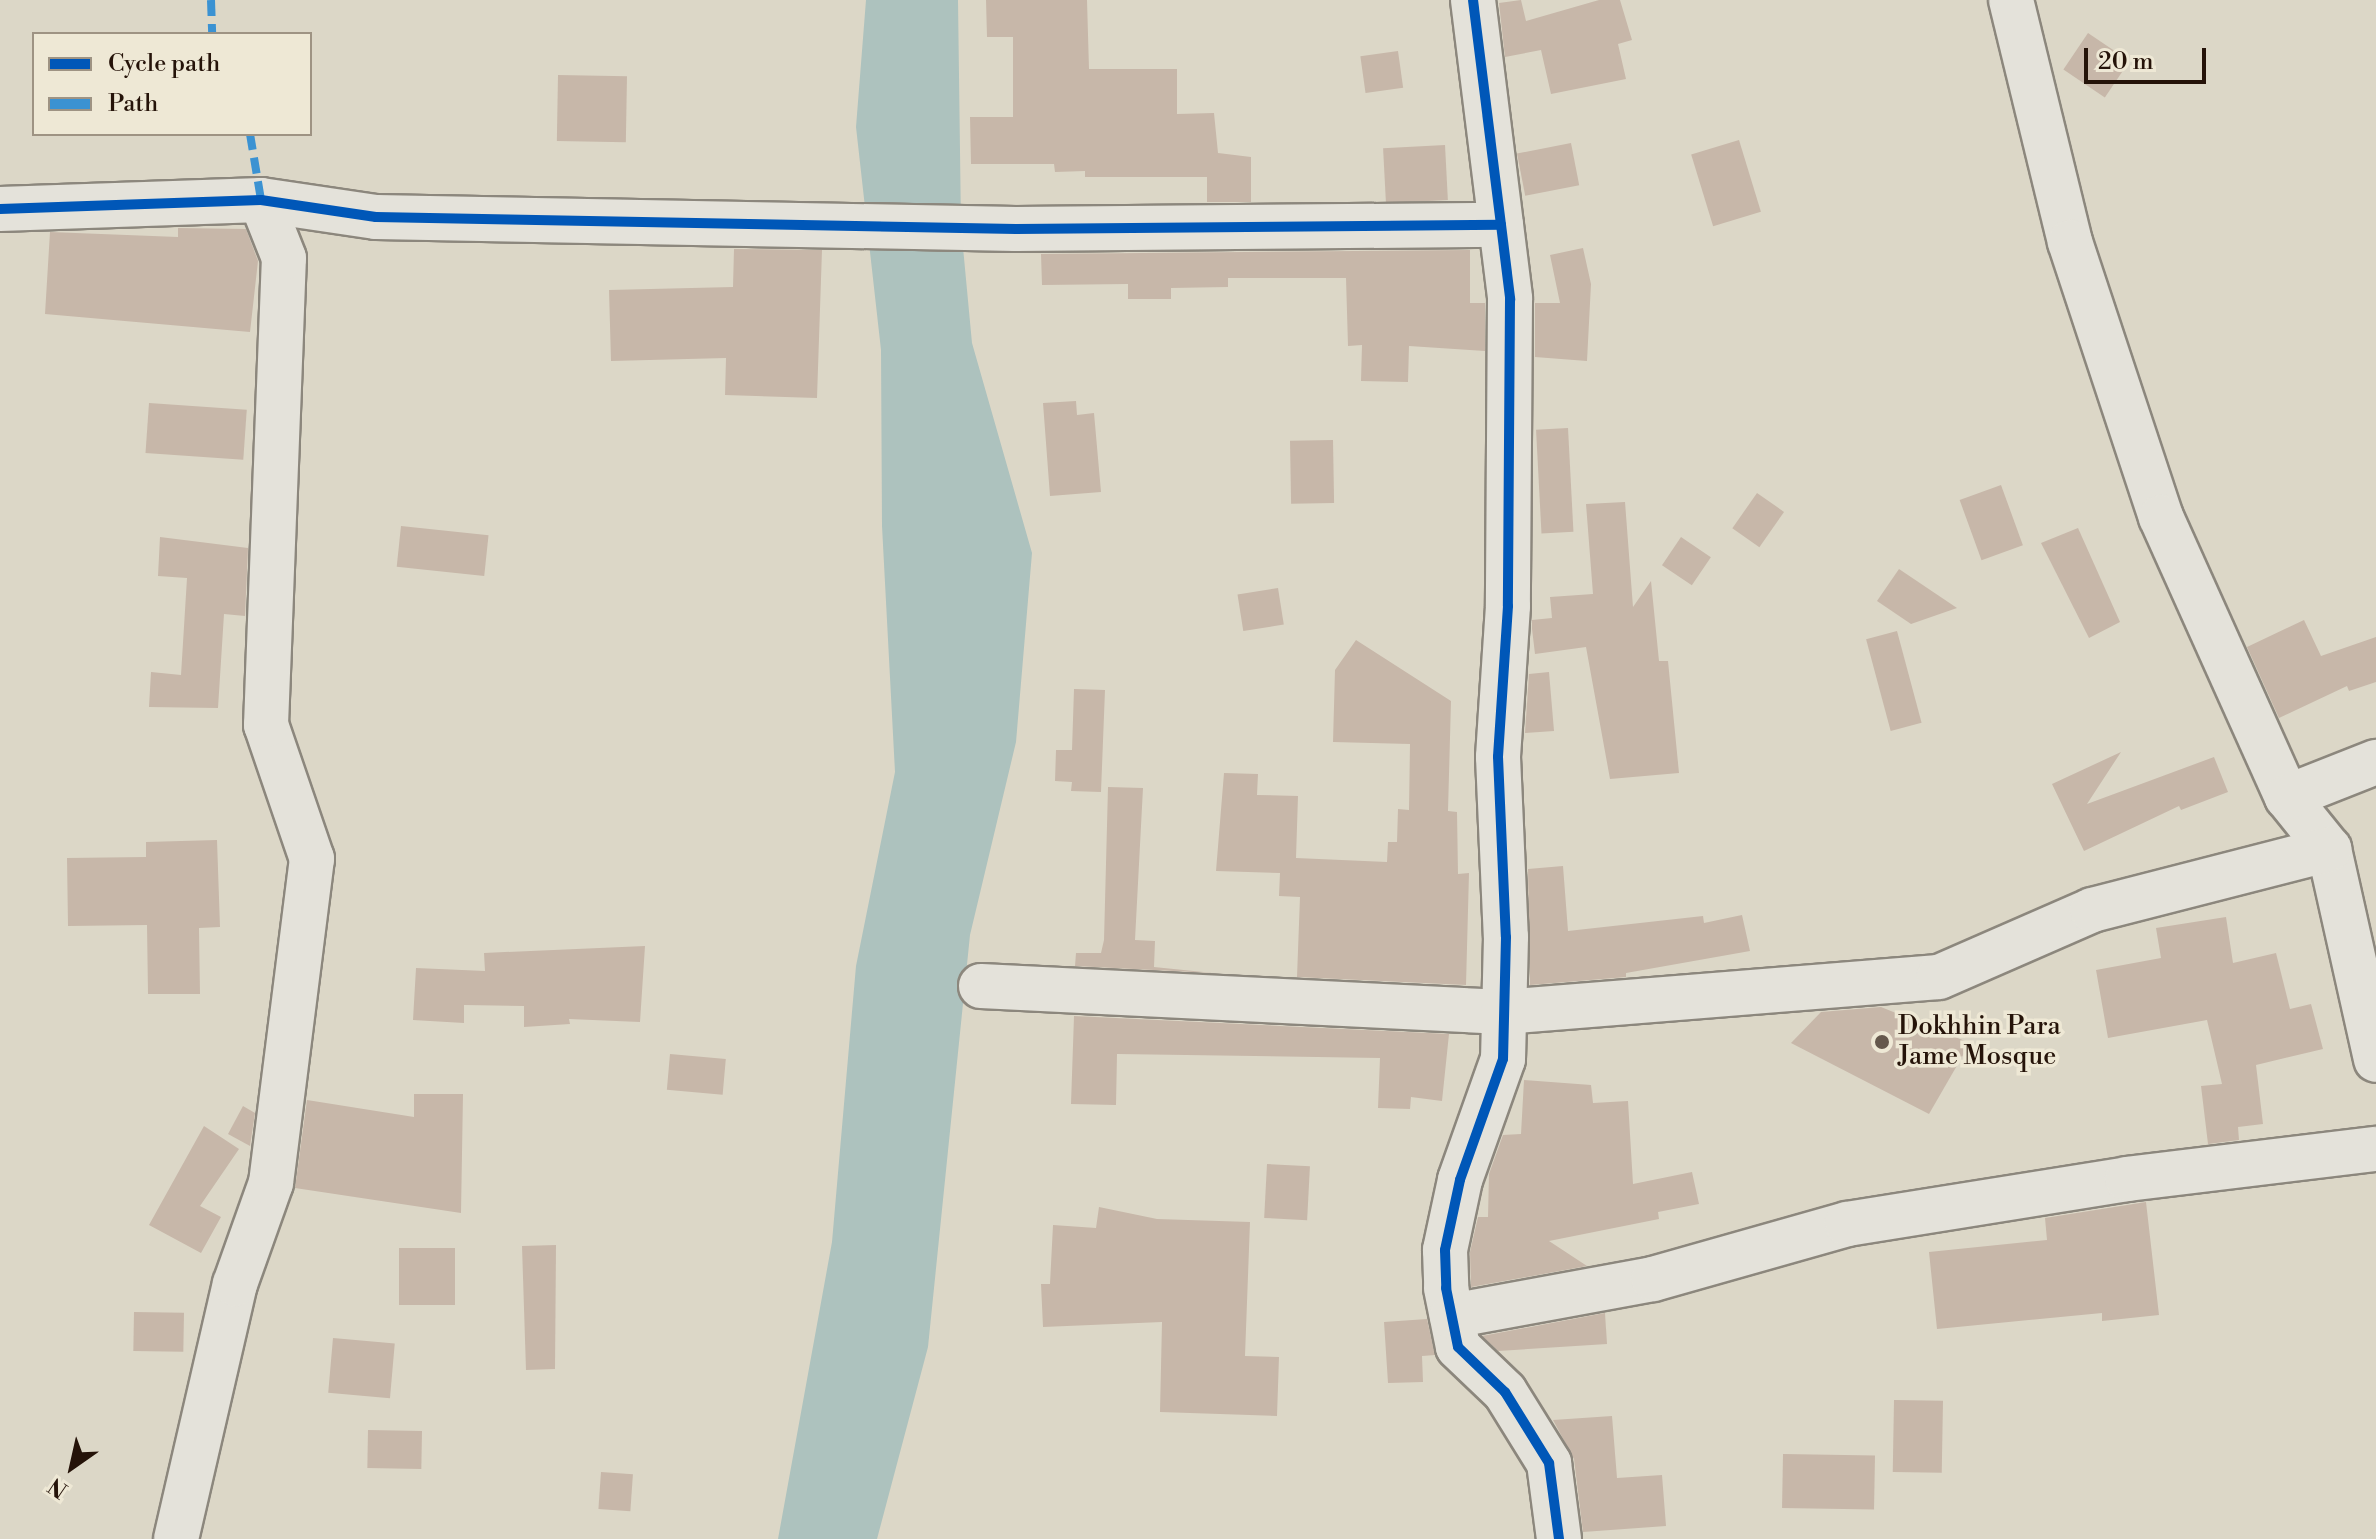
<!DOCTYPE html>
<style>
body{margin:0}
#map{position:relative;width:2376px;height:1539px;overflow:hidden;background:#dcd7c7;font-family:"Libre Bodoni",serif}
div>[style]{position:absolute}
.water>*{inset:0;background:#adc2be}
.building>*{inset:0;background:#c7b7a9;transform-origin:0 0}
.roads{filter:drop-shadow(2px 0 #8c877d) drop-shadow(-2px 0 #8c877d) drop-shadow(0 2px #8c877d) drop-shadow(0 -2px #8c877d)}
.street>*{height:44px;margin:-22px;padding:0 22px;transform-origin:22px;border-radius:22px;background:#e4e2da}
.quiet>*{height:8px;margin-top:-4px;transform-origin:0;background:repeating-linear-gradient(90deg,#3b92d2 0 16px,transparent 0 24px)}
.cycleway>*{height:10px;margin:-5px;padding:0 5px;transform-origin:5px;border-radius:5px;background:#0057b8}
.dots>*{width:22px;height:22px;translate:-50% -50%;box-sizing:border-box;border:4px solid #eee8d5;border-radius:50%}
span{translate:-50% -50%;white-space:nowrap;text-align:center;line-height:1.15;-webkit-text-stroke:7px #eee8d5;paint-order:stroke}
.poi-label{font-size:26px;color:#251309}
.left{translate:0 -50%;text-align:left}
.legend{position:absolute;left:32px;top:32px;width:280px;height:104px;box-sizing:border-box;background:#eee8d5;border:2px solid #9e9383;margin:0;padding:10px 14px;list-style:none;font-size:24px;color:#251309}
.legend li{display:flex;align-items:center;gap:16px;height:40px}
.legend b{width:40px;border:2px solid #9e9383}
.north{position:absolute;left:32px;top:1427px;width:80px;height:80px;-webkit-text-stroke:6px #eee8d5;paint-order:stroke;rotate:214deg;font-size:22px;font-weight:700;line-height:32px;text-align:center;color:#251309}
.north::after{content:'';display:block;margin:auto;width:28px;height:36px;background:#251309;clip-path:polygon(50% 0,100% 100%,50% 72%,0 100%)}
.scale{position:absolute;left:2084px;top:48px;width:122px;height:36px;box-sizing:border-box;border:4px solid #251309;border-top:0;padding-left:10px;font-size:24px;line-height:28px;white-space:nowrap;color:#251309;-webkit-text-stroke:6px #eee8d5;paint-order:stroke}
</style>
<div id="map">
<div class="water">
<div style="clip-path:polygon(866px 0,958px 0,961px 226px,972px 343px,1032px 553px,1016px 742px,970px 935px,928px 1347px,877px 1539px,778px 1539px,832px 1242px,856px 966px,895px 772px,882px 526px,881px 350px,856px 127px)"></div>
</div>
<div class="building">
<div style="clip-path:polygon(986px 0,1087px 0,1089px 69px,1177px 69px,1177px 114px,1214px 113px,1218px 153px,1251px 157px,1251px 202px,1207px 202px,1207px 177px,1085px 177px,1085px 171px,1055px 172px,1054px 164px,971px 164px,970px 117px,1013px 117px,1013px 37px,987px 37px)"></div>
<div style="clip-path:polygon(1521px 0,1526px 21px,1599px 0,1620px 0,1632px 40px,1618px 44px,1626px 79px,1551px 94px,1541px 50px,1505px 57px,1499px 3px)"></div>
<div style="left:2088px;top:33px;width:50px;height:44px;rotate:34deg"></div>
<div style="left:1398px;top:51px;width:37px;height:38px;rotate:82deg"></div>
<div style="left:558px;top:75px;width:69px;height:66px;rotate:1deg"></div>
<div style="left:1739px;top:140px;width:75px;height:50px;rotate:73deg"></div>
<div style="left:1571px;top:143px;width:43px;height:55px;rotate:79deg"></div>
<div style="left:1445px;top:145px;width:55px;height:62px;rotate:87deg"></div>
<div style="clip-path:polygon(178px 228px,246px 229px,258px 261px,250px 332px,45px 314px,50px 232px,178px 237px)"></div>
<div style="clip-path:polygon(1583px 248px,1591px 284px,1587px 361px,1535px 357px,1535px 303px,1560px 303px,1550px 255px)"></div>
<div style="clip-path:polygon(734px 249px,822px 250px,817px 398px,725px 395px,726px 358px,611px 361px,609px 290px,733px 287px)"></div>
<div style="clip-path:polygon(1470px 250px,1470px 303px,1485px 303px,1485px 351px,1409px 346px,1408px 382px,1361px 381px,1362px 345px,1348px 346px,1346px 278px,1228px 278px,1228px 287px,1171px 288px,1171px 299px,1128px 299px,1128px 284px,1042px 285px,1041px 254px)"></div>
<div style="clip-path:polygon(1076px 401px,1077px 415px,1094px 413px,1101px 492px,1050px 496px,1043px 403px)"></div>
<div style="left:149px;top:403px;width:98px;height:50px;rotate:4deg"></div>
<div style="left:1568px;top:428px;width:104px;height:32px;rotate:87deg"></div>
<div style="left:1333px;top:440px;width:63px;height:43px;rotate:89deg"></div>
<div style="left:2001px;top:485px;width:64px;height:44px;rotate:70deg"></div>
<div style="left:1757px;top:493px;width:33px;height:43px;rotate:35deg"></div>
<div style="clip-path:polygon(1625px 502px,1633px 607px,1651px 581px,1659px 661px,1668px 661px,1679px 773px,1610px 779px,1586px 647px,1535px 654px,1532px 629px,1532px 620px,1552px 618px,1550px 597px,1593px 594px,1586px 504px)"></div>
<div style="left:401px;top:526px;width:88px;height:41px;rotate:6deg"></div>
<div style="clip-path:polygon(2078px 528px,2120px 622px,2089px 638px,2041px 543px)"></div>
<div style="clip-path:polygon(160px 537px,248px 548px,245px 616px,224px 614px,218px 708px,149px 707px,151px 672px,181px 675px,187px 578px,158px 576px)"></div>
<div style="left:1681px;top:537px;width:36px;height:34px;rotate:34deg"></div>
<div style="clip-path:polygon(1899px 569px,1957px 608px,1911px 624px,1877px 601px)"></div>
<div style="left:1278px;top:588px;width:37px;height:41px;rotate:81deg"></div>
<div style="clip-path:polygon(2304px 620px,2321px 656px,2376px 637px,2376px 682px,2349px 691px,2347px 686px,2279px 718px,2247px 647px)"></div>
<div style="left:1897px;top:631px;width:95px;height:32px;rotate:75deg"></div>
<div style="clip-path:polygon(1356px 640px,1451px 701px,1448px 811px,1457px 812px,1458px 874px,1469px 873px,1466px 985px,1297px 977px,1300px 897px,1279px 896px,1280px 873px,1216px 871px,1224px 773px,1258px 774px,1257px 795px,1298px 796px,1296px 858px,1387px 862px,1388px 842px,1397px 842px,1398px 809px,1409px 810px,1410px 744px,1333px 742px,1335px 670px)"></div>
<div style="clip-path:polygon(1549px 672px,1554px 731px,1525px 733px,1529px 674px)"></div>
<div style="clip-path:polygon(1074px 689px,1105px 690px,1101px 792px,1071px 791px,1072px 782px,1055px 781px,1056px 750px,1072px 750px)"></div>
<div style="clip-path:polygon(2121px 752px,2087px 804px,2214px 757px,2228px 792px,2181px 810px,2179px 806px,2084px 851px,2052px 784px)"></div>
<div style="clip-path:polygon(1108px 787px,1143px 788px,1135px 940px,1155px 941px,1154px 967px,1213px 973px,1075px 966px,1076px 953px,1101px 953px,1104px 940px)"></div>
<div style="clip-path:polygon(217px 840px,220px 927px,199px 928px,200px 994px,148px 994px,147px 925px,68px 926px,67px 858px,146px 857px,146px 842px)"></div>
<div style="clip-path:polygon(1563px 866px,1568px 931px,1703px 916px,1704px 923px,1742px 915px,1750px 951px,1626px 973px,1626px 977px,1530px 985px,1528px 869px)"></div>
<div style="clip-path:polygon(2226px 917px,2233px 963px,2276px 953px,2290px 1009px,2311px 1004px,2323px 1049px,2256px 1065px,2263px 1124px,2238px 1127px,2239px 1140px,2208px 1144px,2201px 1086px,2222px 1084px,2207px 1020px,2108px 1038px,2096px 970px,2161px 958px,2156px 928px)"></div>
<div style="clip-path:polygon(645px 946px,640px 1022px,569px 1019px,570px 1024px,524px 1027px,524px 1006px,464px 1005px,464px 1023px,413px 1020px,416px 968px,485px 971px,484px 953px)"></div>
<div style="clip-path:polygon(1881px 1007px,1970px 1043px,1929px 1114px,1791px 1043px,1821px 1012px)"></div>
<div style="clip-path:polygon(1074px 1016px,1449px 1034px,1442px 1101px,1411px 1097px,1410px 1109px,1378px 1108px,1380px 1058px,1117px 1054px,1116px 1105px,1071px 1104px)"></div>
<div style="left:670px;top:1054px;width:56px;height:36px;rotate:5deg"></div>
<div style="clip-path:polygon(1524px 1080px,1591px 1085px,1593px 1103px,1628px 1101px,1633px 1184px,1692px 1172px,1699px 1204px,1658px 1212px,1659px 1219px,1549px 1241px,1587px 1266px,1471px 1287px,1470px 1252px,1478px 1217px,1488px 1217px,1489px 1174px,1503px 1135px,1521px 1134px)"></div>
<div style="clip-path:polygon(414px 1094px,463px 1094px,461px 1213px,295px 1188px,307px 1100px,414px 1117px)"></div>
<div style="clip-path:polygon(243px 1106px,255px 1113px,250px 1146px,228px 1134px)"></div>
<div style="clip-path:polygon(204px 1126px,239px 1149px,200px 1206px,221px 1217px,201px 1253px,149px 1225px)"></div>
<div style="left:1267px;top:1164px;width:43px;height:54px;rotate:3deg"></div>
<div style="clip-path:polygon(2146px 1202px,2159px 1315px,2102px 1321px,2102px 1313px,1937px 1329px,1929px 1252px,2047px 1240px,2045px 1218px)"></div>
<div style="clip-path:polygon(1099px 1207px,1157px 1219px,1250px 1222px,1245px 1356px,1279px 1357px,1277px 1416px,1160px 1412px,1162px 1322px,1043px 1327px,1041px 1284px,1050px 1284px,1053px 1225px,1096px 1228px)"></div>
<div style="clip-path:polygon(556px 1245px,555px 1369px,526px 1370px,522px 1246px)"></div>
<div style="left:455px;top:1248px;width:57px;height:56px;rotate:90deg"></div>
<div style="left:134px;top:1312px;width:50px;height:39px;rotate:1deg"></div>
<div style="clip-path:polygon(1605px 1313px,1607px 1344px,1498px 1351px,1482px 1336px)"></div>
<div style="clip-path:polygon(1427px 1319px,1435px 1355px,1422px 1356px,1423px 1382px,1388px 1383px,1384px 1322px)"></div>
<div style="left:333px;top:1338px;width:62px;height:55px;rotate:5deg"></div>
<div style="left:1894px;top:1400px;width:49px;height:72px;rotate:1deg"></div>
<div style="clip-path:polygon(1612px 1416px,1617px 1478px,1662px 1475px,1666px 1526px,1583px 1532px,1574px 1459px,1553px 1420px)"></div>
<div style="left:368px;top:1430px;width:54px;height:38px;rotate:1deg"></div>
<div style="left:1783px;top:1454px;width:92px;height:54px;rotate:1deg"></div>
<div style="left:601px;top:1472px;width:32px;height:37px;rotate:4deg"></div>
</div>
<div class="roads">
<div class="street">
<div style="left:1473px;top:0;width:301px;rotate:82.9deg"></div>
<div style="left:1510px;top:299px;width:307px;rotate:90.4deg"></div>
<div style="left:1508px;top:606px;width:151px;rotate:93.8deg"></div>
<div style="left:1498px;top:757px;width:180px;rotate:87.5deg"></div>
<div style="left:1506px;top:937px;width:122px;rotate:91.4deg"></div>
<div style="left:1503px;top:1059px;width:128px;rotate:109.6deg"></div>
<div style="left:1460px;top:1180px;width:72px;rotate:102.1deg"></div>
<div style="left:1445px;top:1250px;width:38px;rotate:88deg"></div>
<div style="left:1446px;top:1288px;width:60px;rotate:78.5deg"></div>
<div style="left:1458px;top:1347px;width:65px;rotate:43.8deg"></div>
<div style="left:1505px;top:1392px;width:84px;rotate:58.2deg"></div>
<div style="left:1549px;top:1463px;width:77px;rotate:82.5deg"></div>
<div style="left:2011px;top:0;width:249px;rotate:76.3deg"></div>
<div style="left:2070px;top:242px;width:290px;rotate:71.7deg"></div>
<div style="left:2161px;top:517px;width:307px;rotate:65.8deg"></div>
<div style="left:2287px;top:797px;width:67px;rotate:51.1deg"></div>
<div style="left:2329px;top:849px;width:216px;rotate:77.4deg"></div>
<div style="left:0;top:209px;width:261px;rotate:-2deg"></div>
<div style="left:261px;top:200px;width:116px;rotate:8.4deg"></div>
<div style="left:376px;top:217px;width:640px;rotate:1.07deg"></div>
<div style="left:1016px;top:229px;width:485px;rotate:-0.5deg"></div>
<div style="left:2287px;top:797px;width:96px;rotate:-21.5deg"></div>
<div style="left:981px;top:986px;width:523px;rotate:2.85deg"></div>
<div style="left:1503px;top:1012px;width:437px;rotate:-4.6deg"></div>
<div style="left:1939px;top:977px;width:167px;rotate:-23.6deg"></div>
<div style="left:2092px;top:910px;width:245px;rotate:-14.4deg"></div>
<div style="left:1452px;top:1316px;width:204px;rotate:-10.4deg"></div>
<div style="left:1653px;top:1279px;width:202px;rotate:-15.8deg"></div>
<div style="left:1847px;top:1224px;width:284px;rotate:-9.1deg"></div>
<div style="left:2127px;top:1179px;width:251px;rotate:-6.9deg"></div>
<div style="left:176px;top:1539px;width:262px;rotate:-77deg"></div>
<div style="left:235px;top:1284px;width:107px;rotate:-70.4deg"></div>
<div style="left:271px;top:1183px;width:327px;rotate:-82.8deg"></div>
<div style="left:312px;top:859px;width:142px;rotate:-108.9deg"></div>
<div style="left:266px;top:725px;width:467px;rotate:-87.8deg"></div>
<div style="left:284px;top:258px;width:62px;rotate:-111.6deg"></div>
</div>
</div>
<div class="quiet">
<div style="left:211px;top:0;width:34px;rotate:88deg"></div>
<div style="left:250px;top:134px;width:67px;rotate:80.5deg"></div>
</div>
<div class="cycleway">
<div style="left:1473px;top:0;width:301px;rotate:82.9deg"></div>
<div style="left:1510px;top:299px;width:307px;rotate:90.4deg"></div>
<div style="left:1508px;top:606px;width:151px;rotate:93.8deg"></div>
<div style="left:1498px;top:757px;width:180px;rotate:87.5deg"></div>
<div style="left:1506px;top:937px;width:122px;rotate:91.4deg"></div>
<div style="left:1503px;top:1059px;width:128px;rotate:109.6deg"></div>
<div style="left:1460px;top:1180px;width:72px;rotate:102.1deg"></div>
<div style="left:1445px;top:1250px;width:38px;rotate:88deg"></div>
<div style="left:1446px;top:1288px;width:60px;rotate:78.5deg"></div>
<div style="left:1458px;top:1347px;width:65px;rotate:43.8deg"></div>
<div style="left:1505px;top:1392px;width:84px;rotate:58.2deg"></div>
<div style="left:1549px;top:1463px;width:77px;rotate:82.5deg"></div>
<div style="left:0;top:209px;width:261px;rotate:-2deg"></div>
<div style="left:261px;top:200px;width:116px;rotate:8.4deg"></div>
<div style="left:376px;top:217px;width:640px;rotate:1.07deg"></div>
<div style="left:1016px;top:229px;width:485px;rotate:-0.5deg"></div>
</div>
<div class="dots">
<div style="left:1882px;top:1042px;background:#65584c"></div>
</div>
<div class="poi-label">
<span class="left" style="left:1898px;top:1042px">Dokhhin Para<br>Jame Mosque</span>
</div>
<ul class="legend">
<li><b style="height:10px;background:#0057b8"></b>Cycle path</li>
<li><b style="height:10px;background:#3b92d2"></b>Path</li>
</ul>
<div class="north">N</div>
<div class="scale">20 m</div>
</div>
